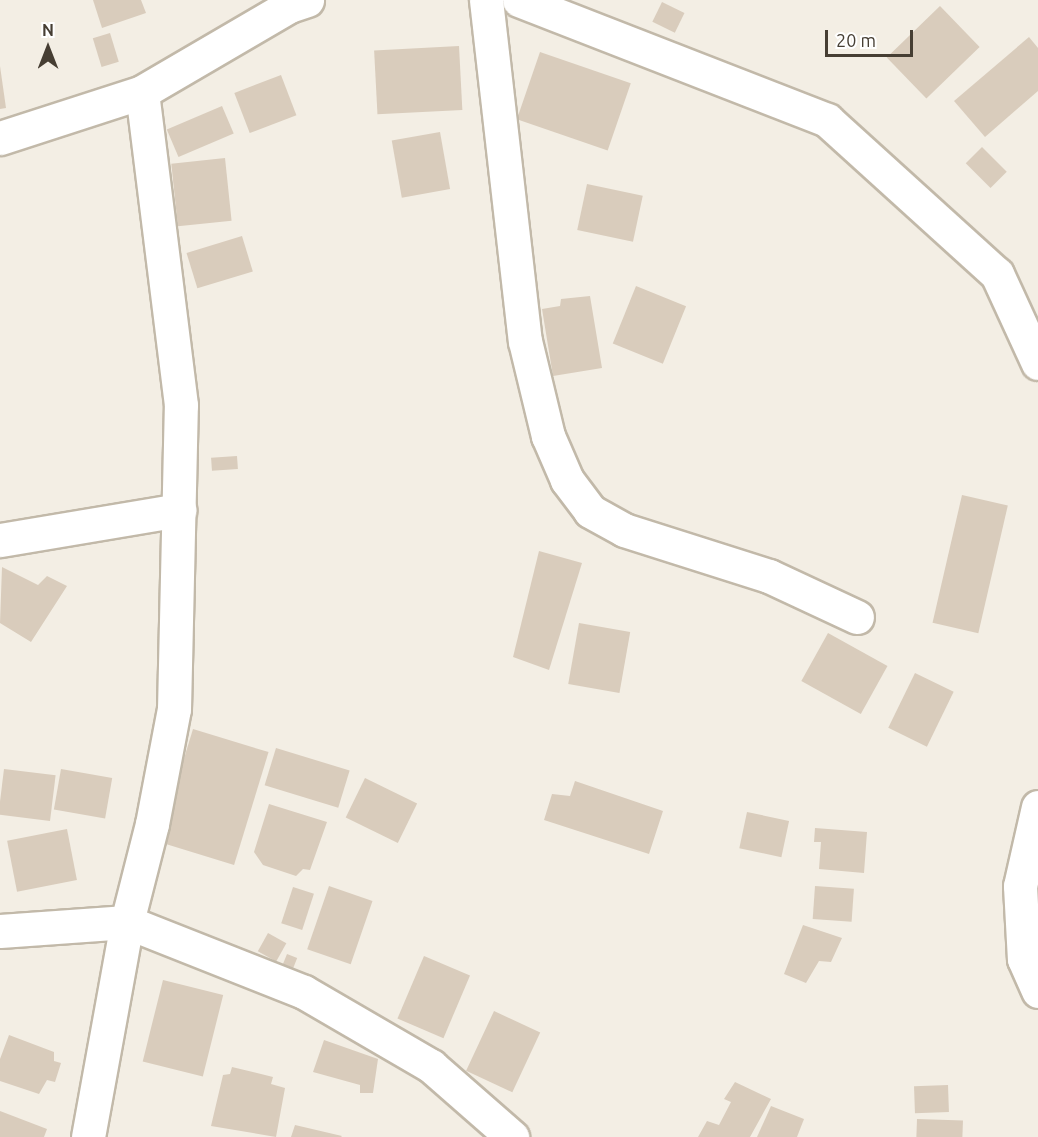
<!DOCTYPE html>
<style>
body{margin:0}
#map{position:relative;width:1038px;height:1137px;overflow:hidden;background:#f3eee4;font-family:Ubuntu,sans-serif}
div>[style]{position:absolute}
.building>*{inset:0;background:#d9ccbc;transform-origin:0 0}
.roads{filter:drop-shadow(2px 0 #c2b9a9) drop-shadow(-2px 0 #c2b9a9) drop-shadow(0 2px #c2b9a9) drop-shadow(0 -2px #c2b9a9)}
.minor>*{height:33px;margin:-16.5px;padding:0 16.5px;transform-origin:16.5px;border-radius:16.5px;background:#fff}
span{translate:-50% -50%;white-space:nowrap;text-align:center;line-height:1.15;-webkit-text-stroke:4.5px #fff;paint-order:stroke}
.north{position:absolute;left:18px;top:18px;width:60px;height:60px;-webkit-text-stroke:4px #fff;paint-order:stroke;rotate:0deg;font-size:16px;font-weight:700;line-height:24px;text-align:center;color:#463e33}
.north::after{content:'';display:block;margin:auto;width:21px;height:27px;background:#463e33;clip-path:polygon(50% 0,100% 100%,50% 72%,0 100%)}
.scale{position:absolute;left:825px;top:30px;width:88px;height:27px;box-sizing:border-box;border:3px solid #463e33;border-top:0;padding-left:8px;font-size:18px;line-height:21px;white-space:nowrap;color:#463e33;-webkit-text-stroke:4px #fff;paint-order:stroke}
</style>
<div id="map">
<div class="building">
<div style="clip-path:polygon(93px 0,141px 0,146px 13px,102px 28px)"></div>
<div style="left:662px;top:2px;width:25px;height:22px;rotate:26deg"></div>
<div style="left:940px;top:6px;width:57px;height:74px;rotate:46deg"></div>
<div style="left:110px;top:33px;width:30px;height:18px;rotate:73deg"></div>
<div style="clip-path:polygon(1029px 37px,1038px 48px,1038px 91px,985px 137px,954px 101px)"></div>
<div style="left:459px;top:46px;width:64px;height:85px;rotate:87deg"></div>
<div style="left:540px;top:52px;width:96px;height:71px;rotate:19deg"></div>
<div style="clip-path:polygon(0 66px,6px 108px,0 109px)"></div>
<div style="left:281px;top:75px;width:43px;height:50px;rotate:69deg"></div>
<div style="left:222px;top:106px;width:30px;height:60px;rotate:67deg"></div>
<div style="left:440px;top:132px;width:58px;height:49px;rotate:80deg"></div>
<div style="left:982px;top:147px;width:35px;height:23px;rotate:45deg"></div>
<div style="left:225px;top:158px;width:63px;height:54px;rotate:84deg"></div>
<div style="left:587px;top:184px;width:57px;height:47px;rotate:12deg"></div>
<div style="left:242px;top:236px;width:37px;height:58px;rotate:73deg"></div>
<div style="left:636px;top:286px;width:54px;height:62px;rotate:22deg"></div>
<div style="clip-path:polygon(590px 296px,602px 368px,553px 376px,542px 309px,560px 306px,561px 299px)"></div>
<div style="left:237px;top:456px;width:13px;height:26px;rotate:86deg"></div>
<div style="left:962px;top:495px;width:47px;height:131px;rotate:13deg"></div>
<div style="clip-path:polygon(539px 551px,582px 563px,549px 670px,513px 657px)"></div>
<div style="clip-path:polygon(2px 567px,38px 585px,47px 576px,67px 586px,31px 642px,0 623px)"></div>
<div style="left:579px;top:623px;width:52px;height:62px;rotate:10deg"></div>
<div style="left:828px;top:633px;width:68px;height:55px;rotate:29deg"></div>
<div style="left:915px;top:673px;width:43px;height:61px;rotate:26deg"></div>
<div style="left:193px;top:729px;width:79px;height:118px;rotate:17deg"></div>
<div style="left:276px;top:748px;width:77px;height:39px;rotate:17deg"></div>
<div style="left:4px;top:769px;width:52px;height:46px;rotate:7deg"></div>
<div style="left:61px;top:769px;width:52px;height:41px;rotate:10deg"></div>
<div style="left:365px;top:778px;width:58px;height:44px;rotate:26deg"></div>
<div style="clip-path:polygon(575px 781px,663px 811px,649px 854px,544px 820px,552px 794px,570px 796px)"></div>
<div style="clip-path:polygon(269px 804px,327px 822px,310px 870px,303px 869px,296px 876px,263px 865px,254px 852px)"></div>
<div style="left:747px;top:812px;width:43px;height:37px;rotate:12deg"></div>
<div style="clip-path:polygon(815px 828px,867px 832px,864px 873px,819px 869px,821px 842px,814px 842px)"></div>
<div style="left:67px;top:829px;width:52px;height:61px;rotate:79deg"></div>
<div style="left:329px;top:886px;width:46px;height:67px;rotate:19deg"></div>
<div style="left:815px;top:886px;width:39px;height:33px;rotate:4deg"></div>
<div style="left:293px;top:887px;width:22px;height:38px;rotate:18deg"></div>
<div style="clip-path:polygon(803px 925px,842px 938px,831px 962px,819px 961px,806px 983px,784px 974px)"></div>
<div style="left:268px;top:933px;width:21px;height:21px;rotate:29deg"></div>
<div style="left:287px;top:954px;width:11px;height:13px;rotate:22deg"></div>
<div style="left:424px;top:956px;width:50px;height:68px;rotate:23deg"></div>
<div style="left:163px;top:980px;width:62px;height:84px;rotate:14deg"></div>
<div style="left:494px;top:1011px;width:51px;height:66px;rotate:25deg"></div>
<div style="clip-path:polygon(9px 1035px,54px 1052px,54px 1061px,61px 1063px,55px 1082px,47px 1080px,39px 1094px,0 1081px,0 1059px)"></div>
<div style="clip-path:polygon(324px 1040px,378px 1059px,373px 1093px,360px 1093px,360px 1085px,313px 1072px)"></div>
<div style="clip-path:polygon(232px 1067px,273px 1077px,271px 1084px,285px 1088px,276px 1137px,211px 1126px,223px 1075px,230px 1074px)"></div>
<div style="clip-path:polygon(735px 1082px,771px 1099px,750px 1137px,698px 1137px,707px 1121px,719px 1125px,731px 1102px,724px 1099px)"></div>
<div style="left:948px;top:1085px;width:27px;height:34px;rotate:88deg"></div>
<div style="clip-path:polygon(771px 1106px,804px 1119px,797px 1137px,757px 1137px)"></div>
<div style="clip-path:polygon(0 1111px,47px 1129px,44px 1137px,0 1137px)"></div>
<div style="left:917px;top:1119px;width:46px;height:18px;rotate:2deg"></div>
<div style="clip-path:polygon(295px 1125px,342px 1136px,341px 1137px,291px 1137px)"></div>
</div>
<div class="roads">
<div class="minor">
<div style="left:486px;top:0;width:343px;rotate:83.5deg"></div>
<div style="left:525px;top:341px;width:98px;rotate:76.4deg"></div>
<div style="left:548px;top:436px;width:48px;rotate:66.6deg"></div>
<div style="left:567px;top:480px;width:39px;rotate:53deg"></div>
<div style="left:590px;top:511px;width:39px;rotate:29deg"></div>
<div style="left:624px;top:530px;width:152px;rotate:17.6deg"></div>
<div style="left:769px;top:576px;width:97px;rotate:25deg"></div>
<div style="left:519px;top:0;width:331px;rotate:21.3deg"></div>
<div style="left:827px;top:120px;width:229px;rotate:42.2deg"></div>
<div style="left:997px;top:274px;width:98px;rotate:65.3deg"></div>
<div style="left:0;top:138px;width:149px;rotate:-17.9deg"></div>
<div style="left:142px;top:92px;width:170px;rotate:-30.3deg"></div>
<div style="left:289px;top:6px;width:19px;rotate:-18deg"></div>
<div style="left:0;top:540px;width:182px;rotate:-9.5deg"></div>
<div style="left:1038px;top:807px;width:81px;rotate:102.8deg"></div>
<div style="left:1020px;top:886px;width:73px;rotate:86.9deg"></div>
<div style="left:1024px;top:959px;width:35px;rotate:66deg"></div>
<div style="left:0;top:931px;width:127px;rotate:-4.1deg"></div>
<div style="left:127px;top:922px;width:190px;rotate:21.6deg"></div>
<div style="left:304px;top:992px;width:147px;rotate:30.2deg"></div>
<div style="left:431px;top:1066px;width:108px;rotate:41.2deg"></div>
<div style="left:88px;top:1137px;width:219px;rotate:-79.7deg"></div>
<div style="left:127px;top:922px;width:101px;rotate:-75.7deg"></div>
<div style="left:152px;top:824px;width:117px;rotate:-79.2deg"></div>
<div style="left:174px;top:709px;width:304px;rotate:-88.7deg"></div>
<div style="left:181px;top:405px;width:315px;rotate:-97.1deg"></div>
</div>
</div>
<div class="north">N</div>
<div class="scale">20 m</div>
</div>
